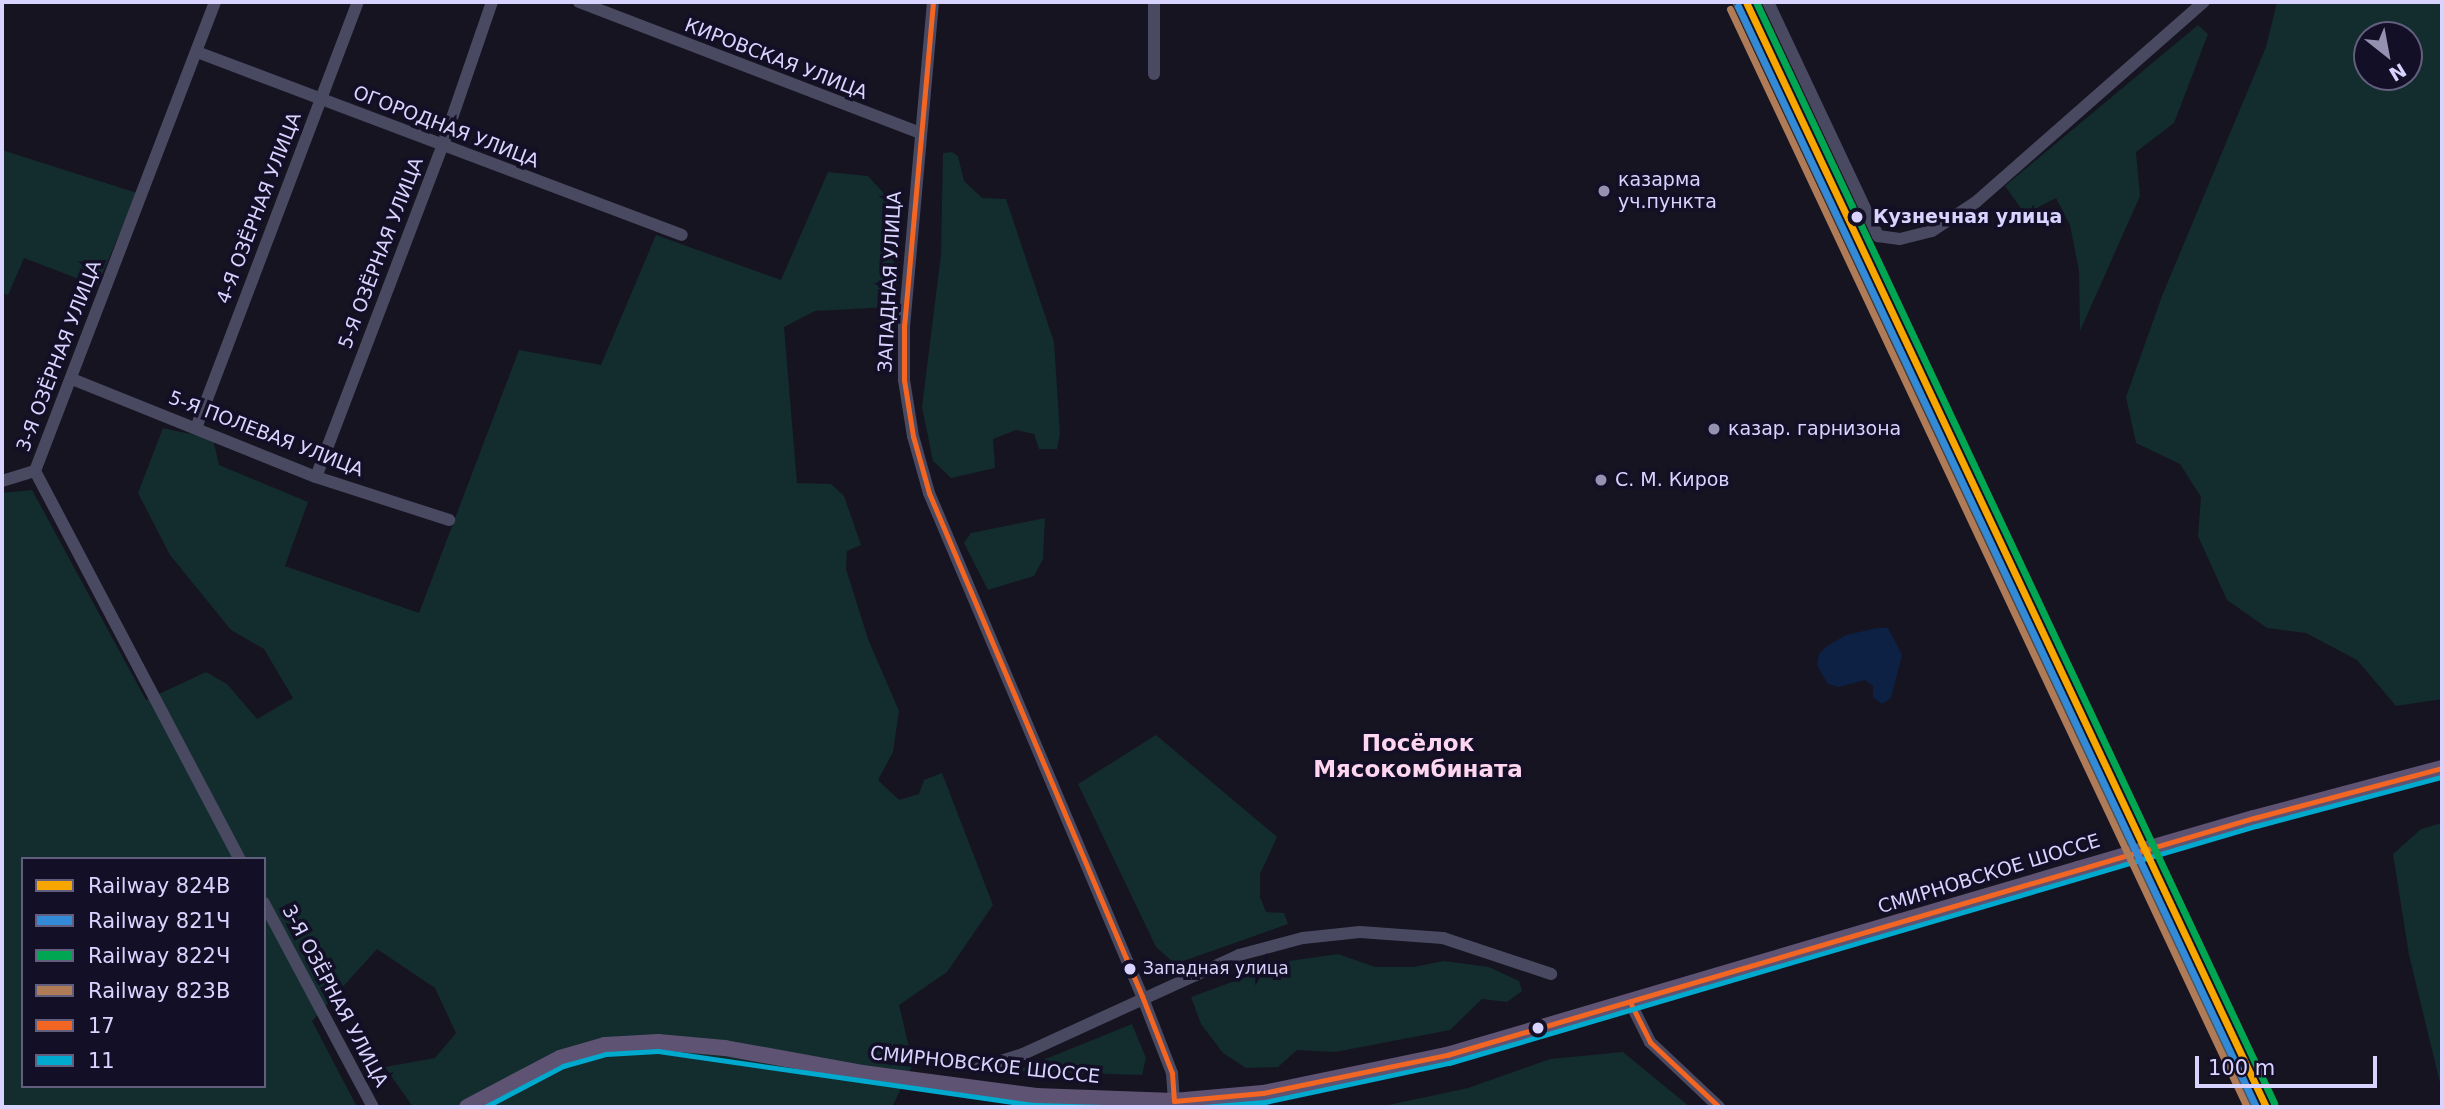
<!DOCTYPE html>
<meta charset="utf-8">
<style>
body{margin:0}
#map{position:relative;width:2444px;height:1109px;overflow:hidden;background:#161421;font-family:"DejaVu Sans",sans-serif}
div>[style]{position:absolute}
.green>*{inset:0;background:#132c2d}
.water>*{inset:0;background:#0d2144}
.minor>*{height:12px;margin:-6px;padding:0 6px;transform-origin:6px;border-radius:6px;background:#4a4962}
.major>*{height:16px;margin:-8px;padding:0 8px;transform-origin:8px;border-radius:8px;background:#5e5373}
.rail>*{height:6px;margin-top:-3px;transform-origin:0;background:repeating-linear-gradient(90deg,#130f26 0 10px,#43596b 0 20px);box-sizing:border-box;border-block:2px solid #43596b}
.major-bridge>*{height:16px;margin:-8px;padding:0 8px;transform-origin:8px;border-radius:8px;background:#5e5373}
.bus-1>*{height:5px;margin:-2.5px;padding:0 2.5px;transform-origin:2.5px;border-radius:2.5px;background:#f26522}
.bus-2>*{height:5px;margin:-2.5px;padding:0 2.5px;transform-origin:2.5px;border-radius:2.5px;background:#00a9ce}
.rail-1>*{height:7px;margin:-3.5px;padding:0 3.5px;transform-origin:3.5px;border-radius:3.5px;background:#f7a600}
.rail-2>*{height:7px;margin:-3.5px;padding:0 3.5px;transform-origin:3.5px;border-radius:3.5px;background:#338bd7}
.rail-3>*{height:7px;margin:-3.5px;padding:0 3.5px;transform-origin:3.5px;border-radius:3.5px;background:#00a651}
.rail-4>*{height:7px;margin:-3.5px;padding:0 3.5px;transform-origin:3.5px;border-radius:3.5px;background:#b07c57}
.dots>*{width:19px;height:19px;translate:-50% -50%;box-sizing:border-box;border:4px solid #130f26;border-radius:50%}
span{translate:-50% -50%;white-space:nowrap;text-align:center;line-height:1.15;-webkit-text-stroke:7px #130f26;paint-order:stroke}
.bus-label{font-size:17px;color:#d9d4ff}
.left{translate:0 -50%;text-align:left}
.street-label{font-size:19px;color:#d9d4ff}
.poi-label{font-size:19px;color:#d9d4ff}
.stop-label{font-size:19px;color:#d9d4ff;font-weight:700}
.quarter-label{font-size:23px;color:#ffd6f0;font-weight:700}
.frame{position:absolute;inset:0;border:4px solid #d9d4ff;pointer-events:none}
.legend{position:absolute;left:21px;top:857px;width:245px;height:231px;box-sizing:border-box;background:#130f26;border:2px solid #625e7d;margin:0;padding:9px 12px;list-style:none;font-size:21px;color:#d9d4ff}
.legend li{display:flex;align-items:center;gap:14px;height:35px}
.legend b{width:35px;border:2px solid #625e7d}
.north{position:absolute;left:2353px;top:21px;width:70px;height:70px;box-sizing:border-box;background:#130f26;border:2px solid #625e7d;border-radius:50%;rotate:149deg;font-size:19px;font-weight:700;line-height:28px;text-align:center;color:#d9d4ff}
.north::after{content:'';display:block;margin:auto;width:24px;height:32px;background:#9591b1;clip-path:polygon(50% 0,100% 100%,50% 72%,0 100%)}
.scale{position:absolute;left:2195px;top:1056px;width:182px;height:32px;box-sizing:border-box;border:4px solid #d9d4ff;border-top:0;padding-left:9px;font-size:21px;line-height:24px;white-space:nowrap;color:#d9d4ff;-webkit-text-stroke:5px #130f26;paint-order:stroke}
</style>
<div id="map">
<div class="green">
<div style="clip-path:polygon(evenodd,2277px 2px,2442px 2px,2442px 699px,2396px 706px,2357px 660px,2306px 633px,2267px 628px,2227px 600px,2198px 536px,2201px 497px,2180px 464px,2136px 443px,2126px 397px,2162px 296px,2266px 47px,2277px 2px,2367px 35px,2409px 35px,2409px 77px,2367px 77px,2367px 35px)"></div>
<div style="clip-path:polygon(2198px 25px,2208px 34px,2174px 123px,2136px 152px,2140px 196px,2080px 331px,2079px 271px,2070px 225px,2056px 198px,2025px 214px,2005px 186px)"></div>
<div style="clip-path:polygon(2px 150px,137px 193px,97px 286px,24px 258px,8px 295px,2px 293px)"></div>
<div style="clip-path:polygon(952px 152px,958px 156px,964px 181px,982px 198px,1006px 199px,1054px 342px,1060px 434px,1057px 449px,1039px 449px,1034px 434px,1016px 430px,993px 439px,995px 468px,951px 478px,933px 461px,922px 407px,941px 254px,943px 153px)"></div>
<div style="clip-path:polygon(evenodd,828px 172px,868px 176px,901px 212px,888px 307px,815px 311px,784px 327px,797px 483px,831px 484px,844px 496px,861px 545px,847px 551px,846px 569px,868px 639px,899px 711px,893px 752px,878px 780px,899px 800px,919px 794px,924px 780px,942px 773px,993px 905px,947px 972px,899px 1005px,913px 1064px,892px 1107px,413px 1107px,385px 1067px,435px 1058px,456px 1033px,435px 988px,377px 949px,312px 1021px,357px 1107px,2px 1107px,2px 493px,32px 490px,146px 700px,206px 672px,227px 684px,257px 719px,293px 698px,264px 649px,231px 630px,170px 555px,138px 493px,163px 428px,213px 439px,219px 465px,308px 502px,285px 566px,419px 613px,519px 350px,601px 365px,656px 235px,781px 280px,828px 172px,23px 859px,264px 859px,264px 1086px,23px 1086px,23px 859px)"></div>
<div style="clip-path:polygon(1045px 518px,1043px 559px,1034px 576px,988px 590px,964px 543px,971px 533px)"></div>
<div style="clip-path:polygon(1156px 735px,1277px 837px,1260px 874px,1260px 897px,1266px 912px,1284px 913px,1288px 924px,1175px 964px,1156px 947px,1078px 784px)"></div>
<div style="clip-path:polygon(2442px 823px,2442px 1091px,2409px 955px,2393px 854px,2421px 829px)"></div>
<div style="clip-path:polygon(1338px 954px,1375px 967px,1413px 967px,1444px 961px,1489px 967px,1519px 981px,1522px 991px,1507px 1002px,1482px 999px,1450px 1030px,1335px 1052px,1297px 1050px,1278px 1067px,1246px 1068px,1223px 1053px,1201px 1024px,1191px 997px,1289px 961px)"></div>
<div style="clip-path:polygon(1132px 1024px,1146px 1058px,1142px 1075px,1016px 1071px)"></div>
<div style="clip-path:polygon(1623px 1052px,1690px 1107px,1379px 1107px,1468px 1088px,1550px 1059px)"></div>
</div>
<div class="water">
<div style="clip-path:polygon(1877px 628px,1888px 628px,1902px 655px,1891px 698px,1882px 704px,1873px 697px,1873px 686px,1865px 680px,1839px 687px,1828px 684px,1817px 665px,1819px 654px,1827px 646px,1846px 635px)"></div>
</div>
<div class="minor">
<div style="left:215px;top:2px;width:502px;rotate:111deg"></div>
<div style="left:35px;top:471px;width:439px;rotate:62.2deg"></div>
<div style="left:579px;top:2px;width:366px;rotate:21deg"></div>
<div style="left:933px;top:2px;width:324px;rotate:95.1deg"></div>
<div style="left:904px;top:325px;width:55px;rotate:90deg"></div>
<div style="left:904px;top:380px;width:57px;rotate:80.9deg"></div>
<div style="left:913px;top:436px;width:59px;rotate:74.3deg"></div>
<div style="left:929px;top:493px;width:546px;rotate:67.05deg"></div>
<div style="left:1142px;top:996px;width:83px;rotate:68.7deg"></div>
<div style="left:1172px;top:1073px;width:28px;rotate:86deg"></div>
<div style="left:1768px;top:2px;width:259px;rotate:64.8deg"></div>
<div style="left:1878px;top:236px;width:22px;rotate:8deg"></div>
<div style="left:1900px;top:239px;width:33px;rotate:-14deg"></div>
<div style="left:1932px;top:231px;width:53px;rotate:-33.4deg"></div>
<div style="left:1976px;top:202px;width:303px;rotate:-41.3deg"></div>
<div style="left:197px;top:52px;width:518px;rotate:20.67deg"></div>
<div style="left:1154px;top:74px;width:72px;rotate:-90deg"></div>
<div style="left:72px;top:379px;width:263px;rotate:21.9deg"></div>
<div style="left:316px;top:477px;width:140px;rotate:17.9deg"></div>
<div style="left:196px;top:428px;width:456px;rotate:-69.2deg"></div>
<div style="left:316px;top:477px;width:353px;rotate:-69.1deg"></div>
<div style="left:442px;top:147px;width:153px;rotate:-71deg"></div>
<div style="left:2px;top:481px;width:34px;rotate:-17deg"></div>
<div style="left:264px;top:903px;width:231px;rotate:61.9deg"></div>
<div style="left:1630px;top:1002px;width:45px;rotate:63.4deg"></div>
<div style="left:1650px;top:1042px;width:95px;rotate:43.3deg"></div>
<div style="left:979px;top:1068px;width:46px;rotate:-17.7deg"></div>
<div style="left:1023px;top:1054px;width:238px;rotate:-24.6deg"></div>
<div style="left:1239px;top:955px;width:66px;rotate:-14.9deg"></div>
<div style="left:1303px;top:938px;width:57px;rotate:-6deg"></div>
<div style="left:1360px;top:932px;width:83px;rotate:4.1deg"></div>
<div style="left:1443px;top:938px;width:114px;rotate:18.4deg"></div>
</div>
<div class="major">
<div style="left:2254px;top:818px;width:195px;rotate:-14.9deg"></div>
<div style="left:467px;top:1107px;width:105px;rotate:-27.8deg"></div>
<div style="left:560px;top:1058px;width:47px;rotate:-16.1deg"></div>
<div style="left:605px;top:1045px;width:53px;rotate:-3.2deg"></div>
<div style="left:658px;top:1042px;width:67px;rotate:5.1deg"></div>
<div style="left:725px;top:1048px;width:139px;rotate:10.3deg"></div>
<div style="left:862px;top:1073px;width:176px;rotate:7.5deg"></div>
<div style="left:1036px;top:1096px;width:138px;rotate:2.1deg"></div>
<div style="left:1174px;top:1101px;width:89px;rotate:-5.1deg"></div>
<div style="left:1263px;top:1093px;width:188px;rotate:-11.7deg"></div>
<div style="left:1447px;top:1055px;width:658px;rotate:-16.42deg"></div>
</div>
<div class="rail">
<div style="left:1735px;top:2px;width:1221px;rotate:64.84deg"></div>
</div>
<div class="major-bridge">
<div style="left:2078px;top:869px;width:183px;rotate:-16.2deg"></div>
</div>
<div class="bus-1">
<div style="left:933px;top:2px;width:324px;rotate:95.1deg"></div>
<div style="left:904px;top:325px;width:55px;rotate:90deg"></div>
<div style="left:904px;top:380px;width:57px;rotate:80.9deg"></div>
<div style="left:913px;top:436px;width:59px;rotate:74.3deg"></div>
<div style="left:929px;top:493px;width:546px;rotate:67.05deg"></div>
<div style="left:1142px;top:996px;width:83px;rotate:68.7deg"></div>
<div style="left:1172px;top:1073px;width:28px;rotate:86deg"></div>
<div style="left:1630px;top:1002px;width:45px;rotate:63.4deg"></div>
<div style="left:1650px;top:1042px;width:95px;rotate:43.3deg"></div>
<div style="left:1174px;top:1101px;width:89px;rotate:-5.1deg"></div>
<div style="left:1263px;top:1093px;width:188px;rotate:-11.7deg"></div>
<div style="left:1447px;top:1055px;width:841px;rotate:-16.37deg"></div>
<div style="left:2254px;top:818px;width:195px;rotate:-14.9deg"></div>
</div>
<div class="bus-2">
<div style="left:485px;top:1107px;width:88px;rotate:-27.7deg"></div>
<div style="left:563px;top:1066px;width:45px;rotate:-15.6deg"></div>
<div style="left:606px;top:1054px;width:52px;rotate:-3.3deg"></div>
<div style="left:658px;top:1051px;width:381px;rotate:8.2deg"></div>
<div style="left:1035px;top:1105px;width:70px;rotate:1.6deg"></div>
<div style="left:1202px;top:1107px;width:63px;rotate:-4.5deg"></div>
<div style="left:1265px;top:1102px;width:188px;rotate:-12deg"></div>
<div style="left:1449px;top:1063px;width:841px;rotate:-16.37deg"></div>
<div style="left:2256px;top:826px;width:192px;rotate:-14.8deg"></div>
</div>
<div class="rail-1">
<div style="left:1746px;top:2px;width:1221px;rotate:64.8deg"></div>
</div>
<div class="rail-2">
<div style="left:1738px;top:6px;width:1217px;rotate:64.8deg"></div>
</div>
<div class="rail-3">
<div style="left:1756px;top:2px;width:1217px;rotate:64.8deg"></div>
</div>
<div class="rail-4">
<div style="left:1730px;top:9px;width:1214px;rotate:64.79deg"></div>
</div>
<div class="dots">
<div style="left:1604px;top:191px;background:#9591b1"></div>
<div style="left:1857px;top:217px;background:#d9d4ff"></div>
<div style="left:1714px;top:429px;background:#9591b1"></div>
<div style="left:1601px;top:480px;background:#9591b1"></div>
<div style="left:1130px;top:969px;background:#d9d4ff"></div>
<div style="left:1538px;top:1028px;background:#d9d4ff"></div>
</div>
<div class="bus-label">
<span class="left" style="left:1143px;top:969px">Западная улица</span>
</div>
<div class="street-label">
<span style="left:776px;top:59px;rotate:21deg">КИРОВСКАЯ УЛИЦА</span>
<span style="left:446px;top:127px;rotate:21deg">ОГОРОДНАЯ УЛИЦА</span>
<span style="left:259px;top:208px;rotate:-69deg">4-Я ОЗЁРНАЯ УЛИЦА</span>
<span style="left:381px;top:253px;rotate:-69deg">5-Я ОЗЁРНАЯ УЛИЦА</span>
<span style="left:890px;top:282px;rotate:-87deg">ЗАПАДНАЯ УЛИЦА</span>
<span style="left:59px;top:356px;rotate:-69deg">3-Я ОЗЁРНАЯ УЛИЦА</span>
<span style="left:266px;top:434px;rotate:21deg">5-Я ПОЛЕВАЯ УЛИЦА</span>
<span style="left:1989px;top:874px;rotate:-17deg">СМИРНОВСКОЕ ШОССЕ</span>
<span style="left:335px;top:996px;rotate:62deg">3-Я ОЗЁРНАЯ УЛИЦА</span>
<span style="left:985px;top:1065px;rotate:6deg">СМИРНОВСКОЕ ШОССЕ</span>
</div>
<div class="poi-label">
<span class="left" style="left:1618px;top:191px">казарма<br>уч.пункта</span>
<span class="left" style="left:1728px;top:429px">казар. гарнизона</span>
<span class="left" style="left:1615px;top:480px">С. М. Киров</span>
</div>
<div class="stop-label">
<span class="left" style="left:1873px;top:217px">Кузнечная улица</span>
</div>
<div class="quarter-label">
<span style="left:1418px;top:756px">Посёлок<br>Мясокомбината</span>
</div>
<div class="frame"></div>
<ul class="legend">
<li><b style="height:9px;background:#f7a600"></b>Railway 824В</li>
<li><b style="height:9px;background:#338bd7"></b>Railway 821Ч</li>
<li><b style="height:9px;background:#00a651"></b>Railway 822Ч</li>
<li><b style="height:9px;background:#b07c57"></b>Railway 823В</li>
<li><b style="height:9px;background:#f26522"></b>17</li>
<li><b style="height:9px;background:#00a9ce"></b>11</li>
</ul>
<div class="north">N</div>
<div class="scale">100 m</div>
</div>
